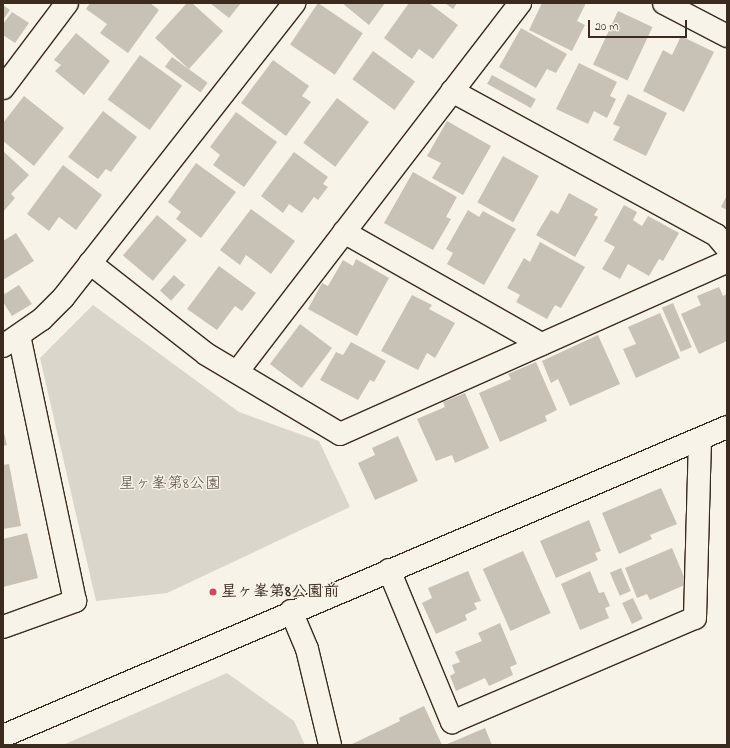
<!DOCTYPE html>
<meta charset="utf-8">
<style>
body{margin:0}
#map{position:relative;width:730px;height:748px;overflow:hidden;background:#f7f3e8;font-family:"Indie Flower","Klee One",sans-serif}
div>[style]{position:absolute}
.green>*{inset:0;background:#dbd6cb}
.building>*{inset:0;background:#c8c1b6;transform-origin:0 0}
.roads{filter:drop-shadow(1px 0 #3b2a1e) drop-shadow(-1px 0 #3b2a1e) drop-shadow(0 1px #3b2a1e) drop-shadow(0 -1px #3b2a1e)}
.street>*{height:22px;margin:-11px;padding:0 11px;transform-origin:11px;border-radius:11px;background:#f7f3e8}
.secondary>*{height:22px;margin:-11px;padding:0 11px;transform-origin:11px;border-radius:11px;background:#f7f3e8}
.dots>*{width:11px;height:11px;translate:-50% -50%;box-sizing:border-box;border:2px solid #f7f3e8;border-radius:50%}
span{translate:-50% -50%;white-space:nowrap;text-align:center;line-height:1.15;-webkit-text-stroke:3px #f7f3e8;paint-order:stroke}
.park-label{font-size:16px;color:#5b4c41}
.poi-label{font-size:16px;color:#3b2a1e;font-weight:700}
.left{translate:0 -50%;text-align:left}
.frame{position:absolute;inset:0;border:4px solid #3b2a1e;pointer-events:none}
.scale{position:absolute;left:588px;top:20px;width:99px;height:18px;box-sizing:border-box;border:2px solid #3b2a1e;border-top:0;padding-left:5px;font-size:12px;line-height:14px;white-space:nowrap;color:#3b2a1e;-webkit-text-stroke:3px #f7f3e8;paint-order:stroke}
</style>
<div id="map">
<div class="green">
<div style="clip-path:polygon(93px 305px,239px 412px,319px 441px,350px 507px,167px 593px,96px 601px,40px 358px)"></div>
<div style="clip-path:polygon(227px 673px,294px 721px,305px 745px,63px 745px)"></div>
</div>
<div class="building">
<div style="clip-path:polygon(90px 3px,150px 3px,159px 10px,128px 53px,100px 33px,107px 24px,86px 9px)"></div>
<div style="clip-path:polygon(187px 3px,192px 3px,223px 31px,189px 69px,155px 38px)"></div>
<div style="clip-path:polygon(210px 3px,241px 3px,229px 18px)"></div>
<div style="left:318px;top:3px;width:54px;height:50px;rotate:34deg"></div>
<div style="clip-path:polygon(342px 3px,385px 3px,369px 25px)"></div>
<div style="clip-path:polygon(409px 3px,429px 3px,458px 25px,433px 59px,419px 49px,412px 59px,384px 38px)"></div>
<div style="clip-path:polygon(445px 3px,457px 3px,453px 9px)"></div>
<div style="clip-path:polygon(542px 3px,586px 3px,577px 21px,585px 25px,572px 51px,529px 30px)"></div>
<div style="clip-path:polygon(3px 5px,10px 10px,3px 20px)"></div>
<div style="left:618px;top:11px;width:38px;height:59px;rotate:25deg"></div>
<div style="clip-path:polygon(12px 12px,29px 23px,15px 43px,3px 35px,3px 24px)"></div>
<div style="clip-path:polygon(521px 28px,567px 54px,556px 73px,547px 69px,536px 88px,499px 67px)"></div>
<div style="clip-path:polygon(76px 33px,110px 61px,84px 95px,55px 71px,61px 65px,54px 60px)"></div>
<div style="clip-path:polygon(681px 36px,714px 52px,684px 112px,643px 91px,663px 50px,672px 55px)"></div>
<div style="left:373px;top:51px;width:52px;height:35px;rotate:36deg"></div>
<div style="left:140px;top:55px;width:52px;height:55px;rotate:36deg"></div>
<div style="left:172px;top:57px;width:44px;height:12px;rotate:36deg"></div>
<div style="clip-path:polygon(273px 60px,309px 86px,302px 96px,311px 102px,286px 136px,241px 103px)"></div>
<div style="clip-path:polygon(579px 63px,617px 82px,610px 96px,616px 99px,607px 118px,594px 111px,588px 124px,556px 109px)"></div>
<div style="left:492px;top:75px;width:50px;height:10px;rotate:29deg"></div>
<div style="clip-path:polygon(628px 94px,667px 113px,646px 156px,613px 140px,620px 127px,613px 124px)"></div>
<div style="clip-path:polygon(24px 96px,64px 128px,34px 166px,3px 141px,3px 123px)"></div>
<div style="left:337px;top:98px;width:40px;height:56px;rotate:37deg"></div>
<div style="clip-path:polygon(103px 111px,137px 137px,111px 172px,106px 169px,98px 179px,68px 157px)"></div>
<div style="clip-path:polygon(236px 112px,277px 142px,244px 187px,213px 165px,220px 155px,210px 147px)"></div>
<div style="clip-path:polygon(447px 121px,491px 146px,463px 195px,432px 178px,441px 163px,427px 156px)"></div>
<div style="clip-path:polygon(3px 151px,29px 175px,11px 194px,15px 198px,3px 212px)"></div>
<div style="clip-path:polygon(294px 152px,328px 177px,323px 184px,328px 187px,318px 200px,314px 197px,302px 213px,289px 204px,283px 213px,261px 196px)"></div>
<div style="left:503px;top:156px;width:41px;height:53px;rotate:29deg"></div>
<div style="clip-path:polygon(196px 163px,236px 192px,201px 238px,176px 219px,181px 212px,168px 202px)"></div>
<div style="clip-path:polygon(63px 165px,102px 195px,76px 230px,59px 217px,49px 231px,27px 214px)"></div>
<div style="clip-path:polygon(413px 172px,457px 197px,446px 217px,451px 219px,433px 250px,384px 223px)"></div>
<div style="clip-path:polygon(569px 193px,598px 209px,594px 215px,598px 217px,575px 257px,536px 235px,551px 210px,558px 214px)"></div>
<div style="clip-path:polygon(727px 195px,727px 210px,721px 207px)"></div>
<div style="clip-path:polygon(624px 205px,637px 212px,633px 220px,642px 226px,648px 216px,679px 233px,663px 261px,659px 259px,649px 276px,628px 264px,620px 279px,602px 269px,615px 247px,604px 241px)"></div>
<div style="clip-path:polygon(251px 209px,295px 241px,271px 274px,246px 255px,240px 265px,220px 250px)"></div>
<div style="clip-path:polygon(468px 210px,479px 217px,483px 211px,516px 229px,484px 285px,447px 264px,453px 253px,446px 249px)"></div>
<div style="left:157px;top:215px;width:39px;height:53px;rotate:40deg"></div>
<div style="clip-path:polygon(16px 233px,34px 261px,3px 280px,3px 241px)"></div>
<div style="clip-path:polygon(540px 242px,585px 267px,561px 308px,555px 305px,547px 319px,516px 302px,520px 295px,507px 288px,524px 258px,530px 262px)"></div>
<div style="clip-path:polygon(356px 259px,389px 278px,357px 336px,308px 309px,322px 283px,328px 286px,343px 260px,353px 266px)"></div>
<div style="clip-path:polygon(219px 266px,256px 293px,242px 311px,235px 306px,217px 330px,187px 309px)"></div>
<div style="left:174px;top:275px;width:15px;height:21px;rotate:42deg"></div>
<div style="clip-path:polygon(19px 285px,32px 304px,12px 316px,3px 302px,3px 295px)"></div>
<div style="clip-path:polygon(719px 287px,723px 296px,727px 294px,727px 341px,699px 354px,681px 314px,701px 305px,697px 296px)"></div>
<div style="clip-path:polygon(412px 295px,432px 305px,429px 309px,455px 323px,435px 358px,427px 353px,418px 370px,381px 351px)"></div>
<div style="left:673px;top:303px;width:48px;height:12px;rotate:67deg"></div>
<div style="clip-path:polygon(660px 313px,680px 358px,636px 378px,623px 349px,636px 344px,628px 327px)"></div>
<div style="left:300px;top:324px;width:40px;height:50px;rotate:37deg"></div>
<div style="clip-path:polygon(598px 335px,620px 384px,570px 406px,558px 379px,551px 383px,542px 361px)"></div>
<div style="clip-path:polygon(351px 342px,386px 361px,374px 382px,370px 380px,358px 400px,320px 380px,336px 352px,343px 355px)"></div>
<div style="clip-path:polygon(536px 362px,557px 410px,545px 416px,547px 421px,500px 442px,479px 393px,511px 379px,508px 374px)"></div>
<div style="clip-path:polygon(465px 393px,489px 448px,455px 463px,452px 455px,436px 461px,417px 419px,445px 407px,443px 402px)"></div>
<div style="clip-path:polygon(3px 429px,7px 445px,3px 446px)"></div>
<div style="clip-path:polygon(398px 436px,418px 481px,375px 500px,358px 463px,375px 455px,372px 448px)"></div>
<div style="clip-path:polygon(9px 464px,21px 526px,3px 529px,3px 465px)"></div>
<div style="clip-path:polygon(661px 488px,677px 524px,650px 535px,652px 539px,619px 554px,602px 513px)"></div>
<div style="clip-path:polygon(589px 520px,601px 551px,595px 553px,598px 560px,556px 578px,540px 541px)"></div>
<div style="clip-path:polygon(27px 533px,38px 578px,3px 587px,3px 539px)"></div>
<div style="clip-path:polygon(672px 548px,687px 584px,650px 600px,647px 594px,637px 598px,625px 568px)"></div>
<div style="left:523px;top:551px;width:68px;height:44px;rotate:66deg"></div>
<div style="left:621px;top:568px;width:25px;height:12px;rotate:67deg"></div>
<div style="clip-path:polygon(468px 571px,481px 601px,474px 603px,477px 609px,465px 615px,467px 620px,436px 634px,422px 603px,432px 598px,428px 588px)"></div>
<div style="clip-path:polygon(590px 571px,599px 593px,604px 592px,610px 606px,605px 608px,609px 618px,580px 630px,561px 584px)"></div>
<div style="left:633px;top:598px;width:23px;height:12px;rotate:65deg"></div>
<div style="clip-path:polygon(500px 623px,517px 664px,510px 667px,513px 675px,489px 686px,485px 678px,456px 691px,450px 676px,455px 673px,452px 665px,460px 662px,455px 652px,482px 641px,478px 633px)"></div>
<div style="clip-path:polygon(424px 706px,442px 745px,350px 745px,400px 721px,399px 718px)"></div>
<div style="clip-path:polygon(485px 728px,492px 745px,445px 745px)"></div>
</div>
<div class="roads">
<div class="street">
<div style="left:664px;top:3px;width:71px;rotate:27.6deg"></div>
<div style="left:3px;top:88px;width:106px;rotate:-53deg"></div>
<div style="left:452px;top:91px;width:301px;rotate:28.6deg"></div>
<div style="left:716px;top:235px;width:17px;rotate:50deg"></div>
<div style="left:344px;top:232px;width:227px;rotate:29.6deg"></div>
<div style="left:90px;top:263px;width:147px;rotate:38.1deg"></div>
<div style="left:206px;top:354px;width:156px;rotate:30.8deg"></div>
<div style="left:340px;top:434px;width:424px;rotate:-24deg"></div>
<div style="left:3px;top:346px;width:47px;rotate:-34.7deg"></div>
<div style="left:42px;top:319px;width:30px;rotate:-45deg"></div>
<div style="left:63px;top:298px;width:375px;rotate:-51.9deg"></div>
<div style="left:237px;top:372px;width:465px;rotate:-52.5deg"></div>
<div style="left:389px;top:570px;width:165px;rotate:67.5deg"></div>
<div style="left:452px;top:722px;width:264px;rotate:-23.2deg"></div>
<div style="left:695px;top:618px;width:179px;rotate:-88.4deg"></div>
<div style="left:291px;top:611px;width:41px;rotate:67.2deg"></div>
<div style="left:307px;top:649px;width:99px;rotate:76.5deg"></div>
<div style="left:3px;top:627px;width:77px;rotate:-19.9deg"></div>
<div style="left:75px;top:601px;width:271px;rotate:-101.9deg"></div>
</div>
<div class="secondary">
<div style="left:3px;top:736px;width:787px;rotate:-23.11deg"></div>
</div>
</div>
<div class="dots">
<div style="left:213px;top:592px;background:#d1495b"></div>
</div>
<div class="park-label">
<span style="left:170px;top:484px">星ヶ峯第8公園</span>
</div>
<div class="poi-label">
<span class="left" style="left:221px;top:592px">星ヶ峯第8公園前</span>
</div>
<div class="frame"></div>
<div class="scale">20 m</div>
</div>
